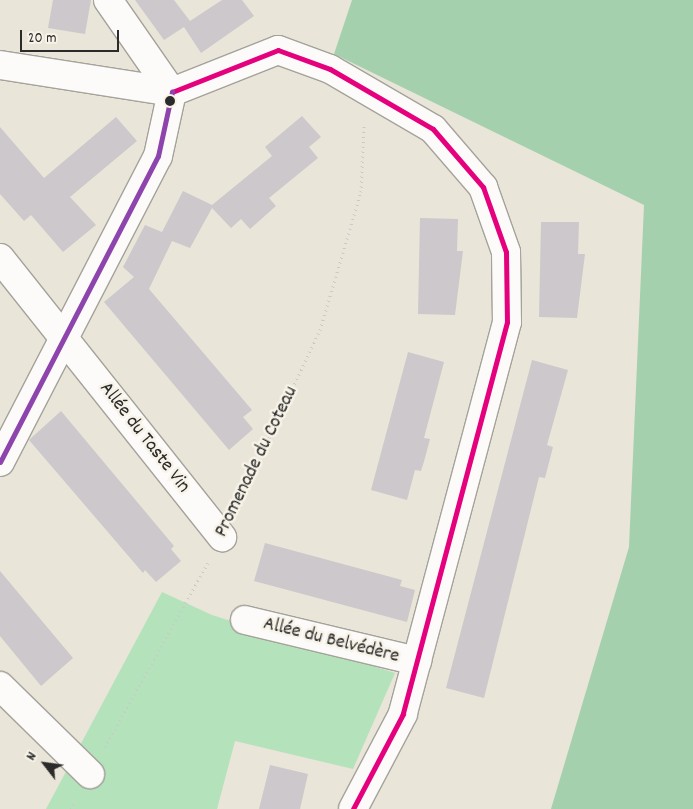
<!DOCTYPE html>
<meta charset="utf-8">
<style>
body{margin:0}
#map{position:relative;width:693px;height:809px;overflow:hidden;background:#e9e5d8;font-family:Dekko,sans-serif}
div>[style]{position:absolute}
.green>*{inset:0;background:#b4e2bb}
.forest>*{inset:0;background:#a5d0ad}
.building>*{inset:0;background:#cdc8cb}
.path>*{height:3px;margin-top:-1.5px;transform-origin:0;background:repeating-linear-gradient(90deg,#cac9c6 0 1px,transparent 0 5px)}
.roads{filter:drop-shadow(1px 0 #a4a29b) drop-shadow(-1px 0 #a4a29b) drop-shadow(0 1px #a4a29b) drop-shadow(0 -1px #a4a29b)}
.street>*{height:28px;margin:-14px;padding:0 14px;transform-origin:14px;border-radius:14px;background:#fcfbf9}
.bus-1>*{height:5px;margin:-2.5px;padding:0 2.5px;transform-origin:2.5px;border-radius:2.5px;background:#e5007d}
.bus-2>*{height:5px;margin:-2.5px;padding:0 2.5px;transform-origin:2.5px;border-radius:2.5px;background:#8e44ad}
.dots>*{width:14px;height:14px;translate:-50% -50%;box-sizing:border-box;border:2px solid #f7f3e8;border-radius:50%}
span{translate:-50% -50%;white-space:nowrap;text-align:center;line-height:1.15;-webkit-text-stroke:5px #f7f3e8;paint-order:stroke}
.street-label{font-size:20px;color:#2b2b2b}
.north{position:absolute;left:20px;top:739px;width:50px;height:50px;-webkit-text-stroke:4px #f7f3e8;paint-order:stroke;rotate:300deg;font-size:14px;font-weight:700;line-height:20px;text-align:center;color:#2b2b2b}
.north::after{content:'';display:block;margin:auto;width:18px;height:22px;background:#2b2b2b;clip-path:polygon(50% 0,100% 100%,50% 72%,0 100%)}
.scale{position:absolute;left:20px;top:30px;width:99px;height:22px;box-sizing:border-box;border:2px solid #2b2b2b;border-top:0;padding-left:6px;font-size:15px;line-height:18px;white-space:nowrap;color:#2b2b2b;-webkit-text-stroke:4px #f7f3e8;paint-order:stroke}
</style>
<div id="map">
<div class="green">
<div style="clip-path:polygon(162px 592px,212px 615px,395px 673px,353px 769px,235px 741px,217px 809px,46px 809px)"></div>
</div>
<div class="forest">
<div style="clip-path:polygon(352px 0,693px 0,693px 809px,551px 809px,629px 547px,644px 205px,334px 54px)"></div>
</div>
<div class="building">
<div style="clip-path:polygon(53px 0,91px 0,85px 34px,48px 28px)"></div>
<div style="clip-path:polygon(135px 0,174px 0,190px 21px,222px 0,242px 0,254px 16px,201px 53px,184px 27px,164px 40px)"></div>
<div style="clip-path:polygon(302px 116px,321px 137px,309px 147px,318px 158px,269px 198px,276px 206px,250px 229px,241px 219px,231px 228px,212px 208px,190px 248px,172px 241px,149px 289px,252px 410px,243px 417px,253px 429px,229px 450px,104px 302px,134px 277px,123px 267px,145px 225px,162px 232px,183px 191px,212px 205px,272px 156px,265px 147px)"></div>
<div style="clip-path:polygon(116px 117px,137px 141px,70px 197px,96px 225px,63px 252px,31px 215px,24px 221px,0 194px,0 127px,44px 178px)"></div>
<div style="clip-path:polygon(420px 218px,458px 219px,457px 251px,463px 251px,455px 315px,418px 314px)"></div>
<div style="clip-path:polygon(541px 222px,579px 222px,578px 254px,585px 254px,577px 318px,539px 317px)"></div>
<div style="clip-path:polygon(408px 352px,444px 362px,424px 438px,430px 439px,425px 458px,421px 471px,415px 470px,407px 500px,371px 490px)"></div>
<div style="clip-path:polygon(532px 360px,568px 370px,547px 445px,553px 447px,545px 478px,539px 477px,484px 698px,446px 688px)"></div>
<div style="clip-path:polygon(61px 411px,174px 546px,171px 549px,181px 561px,156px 582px,145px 570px,143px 573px,29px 440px)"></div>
<div style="clip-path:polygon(265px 543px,402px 580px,400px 586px,415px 590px,407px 622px,254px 581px)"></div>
<div style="clip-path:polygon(0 571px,73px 658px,41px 686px,0 636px)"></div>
<div style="clip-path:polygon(270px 765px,308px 774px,300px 809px,259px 809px)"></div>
</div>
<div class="path">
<div style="left:237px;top:506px;width:195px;rotate:-64.8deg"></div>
<div style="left:320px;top:330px;width:144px;rotate:-73.5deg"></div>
<div style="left:361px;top:192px;width:67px;rotate:-87.4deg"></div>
<div style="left:105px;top:747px;width:211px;rotate:-60.8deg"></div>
<div style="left:71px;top:809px;width:9px;rotate:-63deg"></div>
</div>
<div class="roads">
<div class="street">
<div style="left:108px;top:0;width:112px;rotate:55.2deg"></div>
<div style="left:0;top:65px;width:174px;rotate:8.9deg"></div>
<div style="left:172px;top:92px;width:114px;rotate:-21.6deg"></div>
<div style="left:278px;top:50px;width:55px;rotate:20.1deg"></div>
<div style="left:330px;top:69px;width:119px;rotate:30.2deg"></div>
<div style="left:433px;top:129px;width:77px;rotate:49.2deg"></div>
<div style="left:483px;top:187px;width:69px;rotate:70.5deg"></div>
<div style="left:506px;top:252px;width:70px;rotate:89.2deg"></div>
<div style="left:507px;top:322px;width:406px;rotate:104.9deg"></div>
<div style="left:403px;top:714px;width:107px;rotate:117.8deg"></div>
<div style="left:0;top:258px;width:357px;rotate:51.5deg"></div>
<div style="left:0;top:462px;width:344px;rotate:-62.7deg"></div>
<div style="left:158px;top:156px;width:66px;rotate:-77.7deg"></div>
<div style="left:245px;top:620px;width:177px;rotate:13.4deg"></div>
<div style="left:0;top:686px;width:126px;rotate:44.4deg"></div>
</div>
</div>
<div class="bus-1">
<div style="left:172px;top:92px;width:114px;rotate:-21.6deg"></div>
<div style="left:278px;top:50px;width:55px;rotate:20.1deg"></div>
<div style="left:330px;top:69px;width:119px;rotate:30.2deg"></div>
<div style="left:433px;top:129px;width:77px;rotate:49.2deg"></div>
<div style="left:483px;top:187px;width:69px;rotate:70.5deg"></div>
<div style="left:506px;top:252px;width:70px;rotate:89.2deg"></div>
<div style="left:507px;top:322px;width:406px;rotate:104.9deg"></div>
<div style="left:403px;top:714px;width:107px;rotate:117.8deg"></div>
</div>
<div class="bus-2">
<div style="left:0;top:462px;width:344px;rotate:-62.7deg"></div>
<div style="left:158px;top:156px;width:66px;rotate:-77.7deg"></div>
</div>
<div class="dots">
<div style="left:170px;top:101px;background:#2b2b2b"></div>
</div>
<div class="street-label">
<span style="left:144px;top:438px;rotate:52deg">Allée du Taste Vin</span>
<span style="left:257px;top:462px;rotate:-64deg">Promenade du Coteau</span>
<span style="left:331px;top:641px;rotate:14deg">Allée du Belvédère</span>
</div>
<div class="north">N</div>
<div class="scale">20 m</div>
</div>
